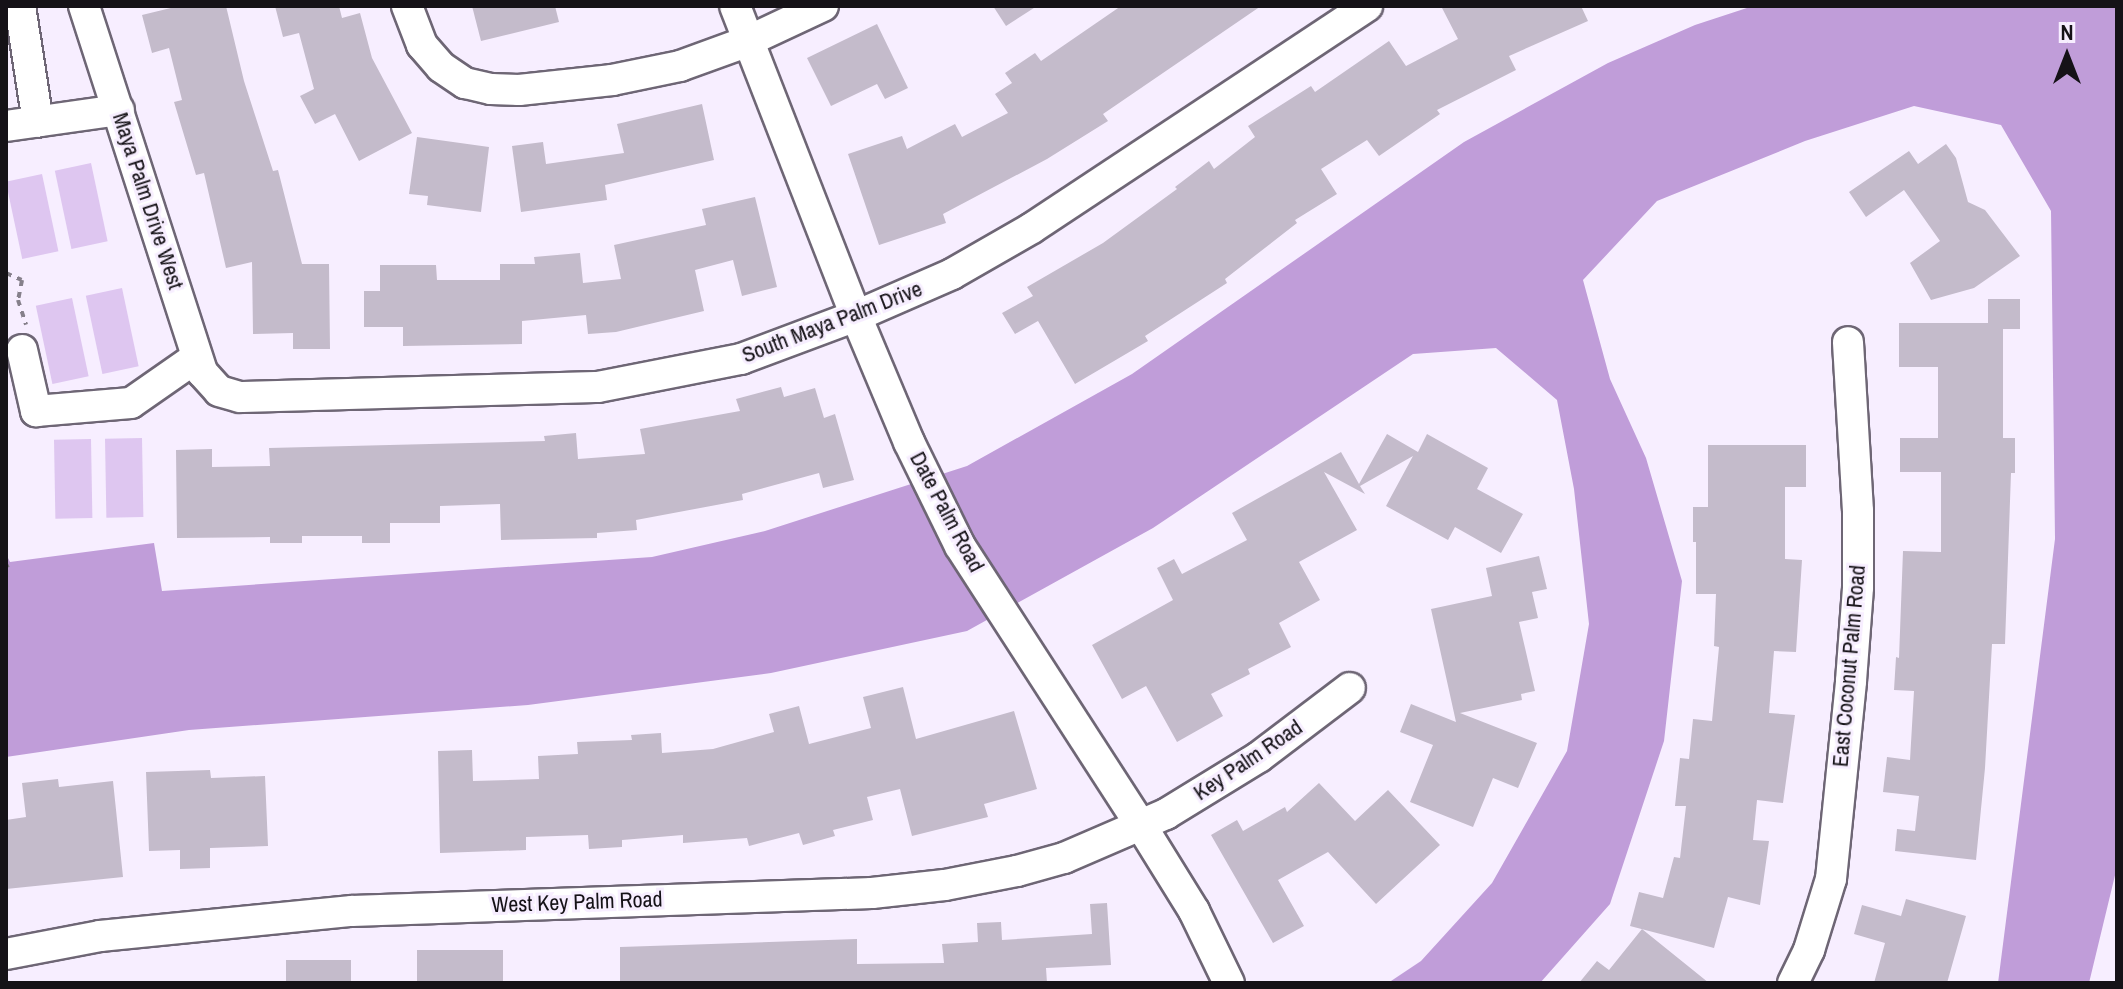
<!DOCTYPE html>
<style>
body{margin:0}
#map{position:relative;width:2123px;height:989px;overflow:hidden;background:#f7eeff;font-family:"Archivo Narrow",sans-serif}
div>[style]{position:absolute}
.green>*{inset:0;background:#dec6f0;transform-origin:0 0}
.water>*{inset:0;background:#c09dd9}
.building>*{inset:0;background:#c4bbcb;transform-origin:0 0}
.path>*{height:4px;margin-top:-2px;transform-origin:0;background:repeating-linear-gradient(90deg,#86808b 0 6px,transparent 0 12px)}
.roads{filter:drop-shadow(2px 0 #6e6675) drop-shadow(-2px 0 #6e6675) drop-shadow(0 2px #6e6675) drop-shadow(0 -2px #6e6675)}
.minor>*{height:30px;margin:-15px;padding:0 15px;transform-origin:15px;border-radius:15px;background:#fff}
span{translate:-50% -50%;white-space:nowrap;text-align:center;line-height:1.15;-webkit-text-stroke:6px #f7eeff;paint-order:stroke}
.street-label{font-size:22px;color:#151217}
.frame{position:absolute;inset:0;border:8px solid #151217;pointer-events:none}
.north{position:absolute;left:2027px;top:16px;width:80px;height:80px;-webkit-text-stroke:6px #f7eeff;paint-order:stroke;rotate:0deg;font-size:22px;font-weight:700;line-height:32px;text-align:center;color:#151217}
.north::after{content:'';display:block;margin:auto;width:28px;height:36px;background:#151217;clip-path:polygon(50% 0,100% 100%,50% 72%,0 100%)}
</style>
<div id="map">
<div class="green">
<div style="left:91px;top:163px;width:80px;height:37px;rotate:78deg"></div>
<div style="left:42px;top:174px;width:79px;height:37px;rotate:78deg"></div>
<div style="left:122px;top:288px;width:80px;height:37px;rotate:78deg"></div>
<div style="left:72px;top:298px;width:80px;height:37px;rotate:78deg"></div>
<div style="left:142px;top:438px;width:79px;height:37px;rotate:89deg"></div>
<div style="left:91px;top:439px;width:79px;height:37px;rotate:89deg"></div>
</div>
<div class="water">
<div style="clip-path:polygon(1753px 6px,2117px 6px,2117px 867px,2089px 983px,1998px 983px,2055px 539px,2051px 211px,2001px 125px,1914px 106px,1805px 141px,1657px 201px,1583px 280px,1610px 379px,1646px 458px,1682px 581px,1664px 741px,1610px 904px,1540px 983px,1388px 983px,1421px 961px,1492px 883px,1567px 751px,1589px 624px,1574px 489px,1557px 400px,1496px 348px,1413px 354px,1153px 528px,967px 631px,771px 673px,528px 705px,189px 730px,6px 757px,6px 554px,10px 562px,154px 543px,162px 591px,652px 557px,765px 531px,967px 466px,1132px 374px,1464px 142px,1608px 63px,1695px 25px)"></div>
</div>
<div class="building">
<div style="clip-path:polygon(179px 6px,226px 6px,244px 81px,273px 171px,278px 170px,302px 264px,329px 264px,330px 349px,293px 349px,293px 333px,253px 334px,252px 262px,226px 268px,204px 173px,196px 175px,174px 102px,182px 100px,169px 48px,152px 53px,142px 15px)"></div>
<div style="clip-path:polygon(275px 6px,339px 6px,342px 18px,360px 13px,372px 58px,412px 133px,359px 161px,335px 114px,315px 124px,300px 96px,314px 89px,299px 33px,283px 37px)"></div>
<div style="clip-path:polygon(472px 6px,555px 6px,559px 22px,481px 41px)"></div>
<div style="clip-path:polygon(993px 6px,1037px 6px,1006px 26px)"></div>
<div style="clip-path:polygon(1121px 6px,1261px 6px,1103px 114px,1108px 121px,1047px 159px,943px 214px,946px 223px,879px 245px,848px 154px,902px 136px,907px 149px,955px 124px,962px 137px,1008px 113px,995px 94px,1012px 83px,1005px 73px,1035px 53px,1041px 61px)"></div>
<div style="clip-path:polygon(1441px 6px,1581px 6px,1588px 21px,1509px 56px,1516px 70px,1437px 110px,1440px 114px,1379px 156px,1367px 140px,1321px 169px,1337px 194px,1295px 220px,1297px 223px,1225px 279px,1227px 283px,1145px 336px,1148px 341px,1075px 384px,1038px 321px,1015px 334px,1002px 313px,1033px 296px,1027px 287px,1103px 243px,1177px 189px,1175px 187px,1209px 161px,1214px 169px,1255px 137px,1248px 126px,1311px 86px,1315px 92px,1389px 41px,1406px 66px,1458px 39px)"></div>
<div style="clip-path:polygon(877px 24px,908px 88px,885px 99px,877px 84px,831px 106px,807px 58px)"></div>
<div style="clip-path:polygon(702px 104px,714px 160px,605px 185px,607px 200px,521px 212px,512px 146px,543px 142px,546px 164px,624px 153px,617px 124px)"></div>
<div style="clip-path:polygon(417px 137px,489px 147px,481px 212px,427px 205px,428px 196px,409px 194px)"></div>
<div style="clip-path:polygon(1946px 144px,1956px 158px,1968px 202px,1985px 210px,2020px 256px,1974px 288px,1931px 300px,1910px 263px,1940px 241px,1904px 190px,1866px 217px,1849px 192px,1909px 151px,1918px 164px)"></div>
<div style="clip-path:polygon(755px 197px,777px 287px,742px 296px,733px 260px,695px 270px,704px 311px,616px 332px,588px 334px,586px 315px,522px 321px,522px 344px,403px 346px,403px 327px,364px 327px,364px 291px,380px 291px,380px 265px,436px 265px,437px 280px,500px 280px,500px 264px,535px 264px,534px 257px,580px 253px,583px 283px,621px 279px,614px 245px,706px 225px,702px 209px)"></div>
<div style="clip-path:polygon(1988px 299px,2020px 299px,2020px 329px,2003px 329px,2003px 438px,2015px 438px,2015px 473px,2011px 473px,2005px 644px,1992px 644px,1985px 768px,1976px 860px,1895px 851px,1897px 829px,1915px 831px,1919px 796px,1883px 792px,1887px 757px,1910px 760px,1914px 691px,1894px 690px,1896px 657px,1899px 658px,1903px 551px,1941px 552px,1941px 472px,1900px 472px,1900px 438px,1938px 438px,1938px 367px,1899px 367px,1899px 323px,1988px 323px)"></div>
<div style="clip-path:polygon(781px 387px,784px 397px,815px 388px,824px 418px,835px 414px,854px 480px,823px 488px,819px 473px,742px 494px,743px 500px,636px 520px,637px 530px,597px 533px,597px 538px,501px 540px,500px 504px,440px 506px,440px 523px,390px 523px,390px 543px,362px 543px,362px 536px,302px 536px,302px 543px,270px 543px,270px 537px,177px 538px,176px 450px,212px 449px,212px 467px,270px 466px,269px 448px,545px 441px,544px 436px,576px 433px,578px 459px,645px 454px,640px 429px,740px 411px,736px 399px)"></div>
<div style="clip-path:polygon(1387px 434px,1418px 452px,1427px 434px,1488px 468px,1477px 489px,1523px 514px,1501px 553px,1455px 527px,1448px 540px,1386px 506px,1413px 456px,1360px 486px,1365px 494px,1324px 472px,1357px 530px,1299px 562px,1320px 600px,1279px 623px,1291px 647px,1248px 669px,1250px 674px,1211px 694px,1223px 716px,1177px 742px,1146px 686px,1122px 699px,1092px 645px,1173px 600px,1157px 568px,1174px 559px,1182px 574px,1247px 540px,1232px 513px,1341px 452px,1359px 484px)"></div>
<div style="clip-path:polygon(1708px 445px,1806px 445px,1806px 487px,1785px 487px,1785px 559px,1802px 560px,1796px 652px,1774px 651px,1769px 713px,1795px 715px,1783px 803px,1757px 800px,1753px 840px,1769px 841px,1760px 905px,1728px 897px,1714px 948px,1630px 926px,1639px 892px,1663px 898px,1674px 857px,1680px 858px,1686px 806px,1675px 806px,1680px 758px,1689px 759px,1693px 719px,1712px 721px,1719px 647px,1714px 646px,1716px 594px,1696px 594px,1696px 542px,1693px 542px,1693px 507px,1708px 507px)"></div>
<div style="clip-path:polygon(1539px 556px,1547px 589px,1532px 592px,1538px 618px,1519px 622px,1535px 691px,1521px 694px,1522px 700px,1460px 713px,1537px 743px,1518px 788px,1493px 778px,1473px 827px,1410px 802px,1433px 745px,1400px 732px,1411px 704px,1456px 722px,1431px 609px,1492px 596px,1486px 568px)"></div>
<div style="clip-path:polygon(903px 687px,916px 739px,1014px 711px,1037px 789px,984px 804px,988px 817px,912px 836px,900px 789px,867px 797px,873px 820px,833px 830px,835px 836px,803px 845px,799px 833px,749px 846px,747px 838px,683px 843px,683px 835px,622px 840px,622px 847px,589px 849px,588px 835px,526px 837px,526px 850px,440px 853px,438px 751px,472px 750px,473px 781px,539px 779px,538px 756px,578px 754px,577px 742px,632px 740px,631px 735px,661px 733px,662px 753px,713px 749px,774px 732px,769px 714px,799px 706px,809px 744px,871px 728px,863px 697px)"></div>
<div style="clip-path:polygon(210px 770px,211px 778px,265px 776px,268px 846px,210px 848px,210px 868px,180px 869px,180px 850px,149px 851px,146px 772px)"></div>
<div style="clip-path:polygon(58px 779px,59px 787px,113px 781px,123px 877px,6px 889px,6px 820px,26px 817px,22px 783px)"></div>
<div style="clip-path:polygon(1319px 783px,1355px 821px,1388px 790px,1440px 845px,1376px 904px,1328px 852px,1278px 880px,1304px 926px,1273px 943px,1211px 835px,1237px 820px,1243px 831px,1285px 807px,1287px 812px)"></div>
<div style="clip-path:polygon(1906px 899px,1966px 916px,1947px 983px,1874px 983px,1885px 943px,1854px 934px,1862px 905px,1901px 916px)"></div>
<div style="clip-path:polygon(1107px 903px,1111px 965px,1046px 968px,1047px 983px,620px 983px,620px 947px,857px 939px,857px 964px,944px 963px,942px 944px,978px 942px,977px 923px,1001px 922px,1002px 940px,1092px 934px,1090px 904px)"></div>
<div style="clip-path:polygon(1642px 929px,1709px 983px,1579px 983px,1597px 961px,1609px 970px)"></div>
<div style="left:417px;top:950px;width:86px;height:33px"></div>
<div style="left:351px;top:960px;width:23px;height:65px;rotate:90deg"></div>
</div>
<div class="path">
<div style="left:6px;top:273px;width:17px;rotate:24deg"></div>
<div style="left:22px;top:280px;width:20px;rotate:101deg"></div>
<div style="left:18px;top:300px;width:26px;rotate:72deg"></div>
<div style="left:6px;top:564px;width:4px;rotate:63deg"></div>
</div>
<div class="roads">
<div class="minor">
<div style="left:20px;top:6px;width:117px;rotate:81.2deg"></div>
<div style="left:84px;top:6px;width:385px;rotate:72.1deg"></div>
<div style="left:202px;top:372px;width:25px;rotate:48deg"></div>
<div style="left:219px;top:391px;width:22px;rotate:16deg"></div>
<div style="left:240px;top:397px;width:358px;rotate:-1.6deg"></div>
<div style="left:598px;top:387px;width:146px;rotate:-11.1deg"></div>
<div style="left:741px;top:359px;width:123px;rotate:-20.5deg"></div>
<div style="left:856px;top:316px;width:105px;rotate:-23.6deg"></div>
<div style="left:952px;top:274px;width:92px;rotate:-29.9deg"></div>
<div style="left:1032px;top:228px;width:402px;rotate:-33.5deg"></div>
<div style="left:407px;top:6px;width:42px;rotate:69deg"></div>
<div style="left:422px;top:45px;width:29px;rotate:49deg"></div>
<div style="left:441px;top:67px;width:29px;rotate:34deg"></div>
<div style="left:465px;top:83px;width:27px;rotate:13deg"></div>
<div style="left:491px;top:89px;width:28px;rotate:2deg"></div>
<div style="left:519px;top:90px;width:94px;rotate:-6.1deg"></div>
<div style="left:612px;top:80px;width:69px;rotate:-11.6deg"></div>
<div style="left:680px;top:66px;width:70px;rotate:-20deg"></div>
<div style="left:746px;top:42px;width:85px;rotate:-25.1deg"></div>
<div style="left:735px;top:6px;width:333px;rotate:68.7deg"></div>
<div style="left:856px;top:316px;width:137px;rotate:67.2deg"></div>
<div style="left:909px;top:442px;width:116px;rotate:63.9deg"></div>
<div style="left:960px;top:546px;width:335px;rotate:57.1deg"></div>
<div style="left:1142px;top:827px;width:99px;rotate:58.2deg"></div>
<div style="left:1194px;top:911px;width:80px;rotate:64.1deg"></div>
<div style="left:6px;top:126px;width:114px;rotate:-8.1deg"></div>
<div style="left:22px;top:350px;width:63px;rotate:77.1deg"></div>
<div style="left:36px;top:411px;width:95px;rotate:-4.8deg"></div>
<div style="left:131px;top:403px;width:80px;rotate:-34.9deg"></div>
<div style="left:6px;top:954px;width:96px;rotate:-10.8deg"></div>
<div style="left:100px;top:936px;width:253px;rotate:-5.7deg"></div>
<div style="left:352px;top:911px;width:520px;rotate:-1.98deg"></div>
<div style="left:872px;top:893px;width:73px;rotate:-6.3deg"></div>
<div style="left:945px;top:885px;width:73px;rotate:-11deg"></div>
<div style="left:1017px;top:871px;width:49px;rotate:-15.5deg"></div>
<div style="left:1064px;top:858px;width:111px;rotate:-23.3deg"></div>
<div style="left:1166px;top:814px;width:109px;rotate:-31.5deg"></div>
<div style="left:1259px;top:757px;width:114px;rotate:-37.2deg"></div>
<div style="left:1793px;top:983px;width:37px;rotate:-64deg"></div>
<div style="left:1809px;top:950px;width:74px;rotate:-72.8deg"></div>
<div style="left:1831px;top:879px;width:199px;rotate:-84.2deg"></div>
<div style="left:1851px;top:681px;width:94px;rotate:-85.7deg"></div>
<div style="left:1858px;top:587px;width:76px;rotate:-90deg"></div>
<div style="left:1858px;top:511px;width:169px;rotate:-93.4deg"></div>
</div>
</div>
<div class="street-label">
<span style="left:148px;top:201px;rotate:72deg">Maya Palm Drive West</span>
<span style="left:832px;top:322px;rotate:-21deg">South Maya Palm Drive</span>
<span style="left:947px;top:512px;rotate:62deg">Date Palm Road</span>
<span style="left:1849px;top:666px;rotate:-85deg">East Coconut Palm Road</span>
<span style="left:1248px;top:760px;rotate:-34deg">Key Palm Road</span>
<span style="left:577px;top:902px;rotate:-2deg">West Key Palm Road</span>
</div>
<div class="frame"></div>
<div class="north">N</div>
</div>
